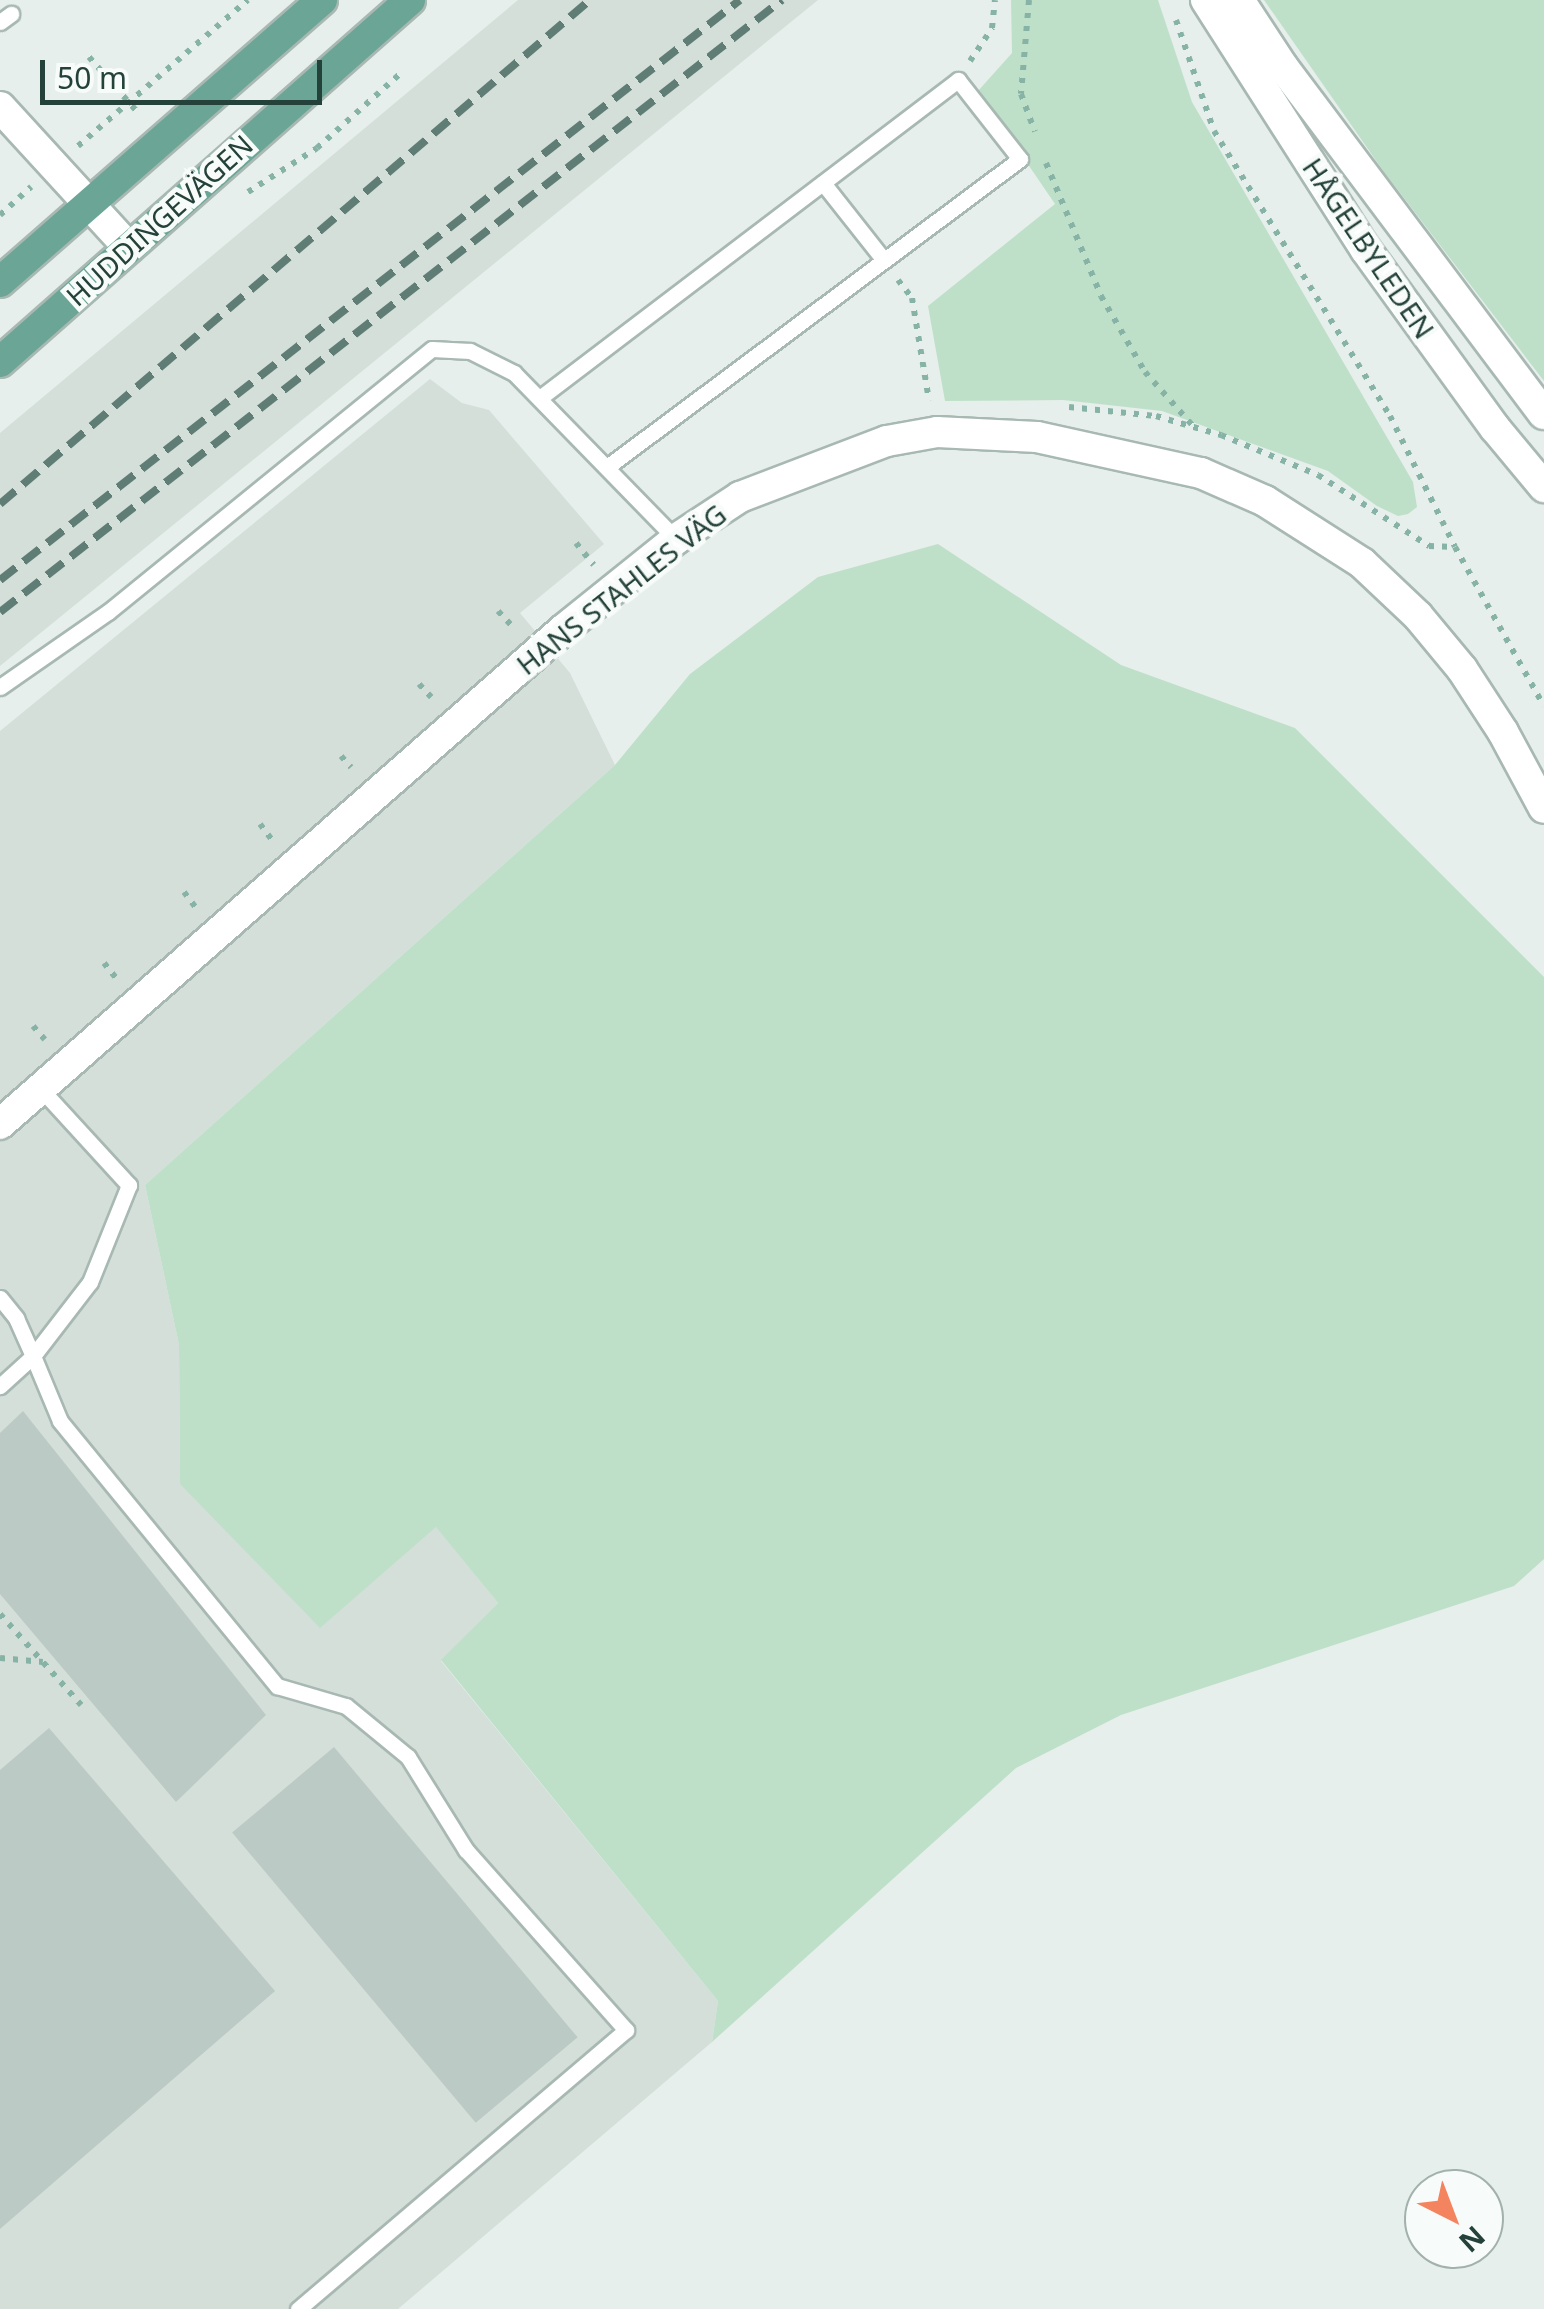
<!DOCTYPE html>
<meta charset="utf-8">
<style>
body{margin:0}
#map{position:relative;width:1544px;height:2309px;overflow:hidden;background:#e6efeb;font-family:"Noto Sans",sans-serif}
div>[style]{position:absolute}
.built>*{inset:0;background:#d4dfda}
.green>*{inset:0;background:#bfe0c8}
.building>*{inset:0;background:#bbcac4;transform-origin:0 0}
.path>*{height:6px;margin-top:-3px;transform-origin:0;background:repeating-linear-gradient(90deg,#86b3a5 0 5px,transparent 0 13px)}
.roads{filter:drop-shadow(2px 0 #a8b8b2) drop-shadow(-2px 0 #a8b8b2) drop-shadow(0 2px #a8b8b2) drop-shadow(0 -2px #a8b8b2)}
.service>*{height:15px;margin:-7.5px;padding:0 7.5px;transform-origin:7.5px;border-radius:7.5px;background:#fff}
.minor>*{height:30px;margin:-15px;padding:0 15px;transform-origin:15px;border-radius:15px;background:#fff}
.secondary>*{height:30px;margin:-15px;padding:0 15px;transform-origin:15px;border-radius:15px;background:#fff}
.primary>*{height:30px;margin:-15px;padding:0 15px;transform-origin:15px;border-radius:15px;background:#6aa596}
.rail>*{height:8px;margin-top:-4px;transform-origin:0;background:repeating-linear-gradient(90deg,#5f7d75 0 20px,transparent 0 30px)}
span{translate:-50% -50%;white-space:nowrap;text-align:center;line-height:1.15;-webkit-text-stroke:9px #f7fbf9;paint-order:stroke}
.street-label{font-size:28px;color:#24423a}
.north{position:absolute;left:1404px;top:2169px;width:100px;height:100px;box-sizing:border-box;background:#f7fbf9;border:2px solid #a3b1ad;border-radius:50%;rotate:138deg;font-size:28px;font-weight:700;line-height:40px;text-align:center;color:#24423a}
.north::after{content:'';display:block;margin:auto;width:35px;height:45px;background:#f4845f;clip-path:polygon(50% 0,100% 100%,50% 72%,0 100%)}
.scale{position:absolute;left:40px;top:60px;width:282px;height:45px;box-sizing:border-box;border:5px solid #24423a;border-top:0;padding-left:12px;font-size:30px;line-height:35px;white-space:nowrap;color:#24423a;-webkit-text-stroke:8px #f7fbf9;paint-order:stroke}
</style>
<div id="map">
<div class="built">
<div style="clip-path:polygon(518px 0,818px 0,0 666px,0 433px)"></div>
<div style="clip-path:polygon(430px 379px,462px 403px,489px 410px,604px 544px,520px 613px,570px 673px,615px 765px,145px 1185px,179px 1345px,180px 1484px,436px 1526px,498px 1603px,441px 1661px,718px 2001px,712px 2042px,398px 2309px,0 2309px,0 731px)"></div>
</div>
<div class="green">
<div style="clip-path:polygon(1011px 0,1158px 0,1192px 102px,1413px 482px,1417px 507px,1408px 514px,1398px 516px,1377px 506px,1328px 471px,1162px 411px,1063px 400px,945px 401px,928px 306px,1055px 204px,978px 91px,1012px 53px)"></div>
<div style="clip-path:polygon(1264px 0,1544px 0,1544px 381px,1384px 172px)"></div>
<div style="clip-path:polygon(938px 544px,1121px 665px,1295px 728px,1544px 977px,1544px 1559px,1514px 1586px,1121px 1715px,1016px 1768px,712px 2042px,718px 2001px,441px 1660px,498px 1603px,436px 1527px,320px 1628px,180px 1484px,179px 1345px,145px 1185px,615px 765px,690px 674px,818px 577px)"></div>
</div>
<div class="building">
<div style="clip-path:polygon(23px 1411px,266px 1715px,176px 1802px,0 1594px,0 1433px)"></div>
<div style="clip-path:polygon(49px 1728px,275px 1991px,0 2229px,0 1770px)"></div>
<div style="left:334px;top:1747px;width:379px;height:133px;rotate:50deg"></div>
</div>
<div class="path">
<div style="left:1029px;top:0;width:94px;rotate:94.9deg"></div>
<div style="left:1021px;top:94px;width:40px;rotate:69.8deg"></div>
<div style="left:1176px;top:20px;width:117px;rotate:71.1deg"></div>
<div style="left:1214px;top:131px;width:335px;rotate:58.3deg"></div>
<div style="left:1390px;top:416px;width:146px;rotate:63.6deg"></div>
<div style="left:1455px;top:547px;width:182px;rotate:60.8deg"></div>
<div style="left:89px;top:57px;width:77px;rotate:48.7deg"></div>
<div style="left:970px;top:61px;width:40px;rotate:-56deg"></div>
<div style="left:992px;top:28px;width:28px;rotate:-84deg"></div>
<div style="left:78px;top:146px;width:224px;rotate:-40.7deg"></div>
<div style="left:1046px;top:163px;width:144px;rotate:67.5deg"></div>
<div style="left:1101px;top:296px;width:88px;rotate:59.9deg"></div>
<div style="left:1145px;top:372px;width:71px;rotate:48.4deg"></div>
<div style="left:248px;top:192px;width:82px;rotate:-32.5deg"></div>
<div style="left:317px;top:148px;width:113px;rotate:-41.8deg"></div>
<div style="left:0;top:215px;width:42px;rotate:-42.1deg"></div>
<div style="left:898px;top:280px;width:23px;rotate:52deg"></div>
<div style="left:912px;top:298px;width:104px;rotate:80.6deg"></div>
<div style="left:1069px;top:407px;width:87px;rotate:5.9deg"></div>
<div style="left:1156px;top:416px;width:68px;rotate:16.3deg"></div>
<div style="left:1221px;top:435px;width:105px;rotate:22.4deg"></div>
<div style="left:1318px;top:475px;width:132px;rotate:32.6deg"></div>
<div style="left:1429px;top:546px;width:26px;rotate:2deg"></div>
<div style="left:576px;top:543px;width:28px;rotate:51deg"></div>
<div style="left:498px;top:611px;width:22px;rotate:47deg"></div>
<div style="left:419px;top:684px;width:18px;rotate:47deg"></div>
<div style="left:341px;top:756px;width:15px;rotate:48deg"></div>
<div style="left:260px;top:824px;width:20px;rotate:53deg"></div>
<div style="left:184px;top:892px;width:20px;rotate:53deg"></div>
<div style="left:104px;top:963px;width:19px;rotate:51deg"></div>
<div style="left:33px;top:1026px;width:18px;rotate:49deg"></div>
<div style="left:0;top:1614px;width:122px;rotate:48.3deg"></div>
<div style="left:0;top:1658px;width:43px;rotate:5.3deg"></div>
</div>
<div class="roads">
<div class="service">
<div style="left:0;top:22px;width:14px;rotate:-36deg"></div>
<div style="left:823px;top:183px;width:97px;rotate:51.7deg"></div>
<div style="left:541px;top:397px;width:524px;rotate:-37.24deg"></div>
<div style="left:958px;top:80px;width:100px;rotate:51.9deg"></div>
<div style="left:1020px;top:159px;width:515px;rotate:143.29deg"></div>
<div style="left:0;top:687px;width:131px;rotate:-34.8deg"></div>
<div style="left:108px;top:612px;width:417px;rotate:-39.1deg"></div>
<div style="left:432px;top:349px;width:38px;rotate:3deg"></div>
<div style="left:470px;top:351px;width:49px;rotate:26.6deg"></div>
<div style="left:514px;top:373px;width:232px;rotate:45.7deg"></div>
<div style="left:40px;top:1088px;width:132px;rotate:47.5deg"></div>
<div style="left:129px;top:1185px;width:105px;rotate:111.9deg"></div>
<div style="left:90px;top:1282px;width:93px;rotate:127.6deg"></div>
<div style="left:33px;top:1356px;width:70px;rotate:67.4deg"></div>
<div style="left:60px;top:1421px;width:343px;rotate:50.7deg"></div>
<div style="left:277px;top:1686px;width:72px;rotate:16.2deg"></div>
<div style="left:346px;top:1706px;width:80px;rotate:39.4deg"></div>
<div style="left:408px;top:1757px;width:110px;rotate:58.1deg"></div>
<div style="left:466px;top:1850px;width:241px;rotate:48.4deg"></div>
<div style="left:626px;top:2030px;width:431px;rotate:139.6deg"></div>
<div style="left:0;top:1298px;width:26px;rotate:51deg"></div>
<div style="left:16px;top:1318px;width:42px;rotate:65.9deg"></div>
<div style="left:33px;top:1356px;width:45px;rotate:137.7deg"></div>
</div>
<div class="minor">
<div style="left:0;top:107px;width:191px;rotate:47.5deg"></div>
<div style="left:0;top:1124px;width:749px;rotate:-41.27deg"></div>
<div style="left:563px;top:630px;width:145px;rotate:-38.8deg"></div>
<div style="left:676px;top:539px;width:77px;rotate:-33.3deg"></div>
<div style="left:740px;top:497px;width:157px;rotate:-20.9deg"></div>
<div style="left:887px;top:441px;width:51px;rotate:-10.2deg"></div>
<div style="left:937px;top:432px;width:100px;rotate:2.9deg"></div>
<div style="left:1037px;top:437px;width:168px;rotate:12.4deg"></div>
<div style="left:1201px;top:473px;width:70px;rotate:23.6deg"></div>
<div style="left:1265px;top:501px;width:115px;rotate:32.6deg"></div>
<div style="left:1362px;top:563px;width:77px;rotate:43.4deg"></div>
<div style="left:1418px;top:616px;width:69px;rotate:50.3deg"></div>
<div style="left:1462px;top:669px;width:75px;rotate:56.9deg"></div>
<div style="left:1503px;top:732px;width:86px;rotate:61.7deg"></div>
</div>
<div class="secondary">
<div style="left:1206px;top:0;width:297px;rotate:57.4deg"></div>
<div style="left:1366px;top:250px;width:220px;rotate:54.1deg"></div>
<div style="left:1495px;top:428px;width:77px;rotate:50.3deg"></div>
<div style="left:1239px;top:0;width:80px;rotate:56.7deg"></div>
<div style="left:1283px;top:67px;width:434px;rotate:53.1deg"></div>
</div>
<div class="primary">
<div style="left:0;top:282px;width:428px;rotate:-41.2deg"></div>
<div style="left:0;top:362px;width:547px;rotate:-41.44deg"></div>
</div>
</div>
<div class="rail">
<div style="left:0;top:504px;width:776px;rotate:-40.51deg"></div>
<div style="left:0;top:580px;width:940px;rotate:-38.09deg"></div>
<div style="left:0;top:612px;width:993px;rotate:-38.05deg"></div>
</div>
<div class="street-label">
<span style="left:159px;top:220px;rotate:-42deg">HUDDINGEVÄGEN</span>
<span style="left:1369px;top:248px;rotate:56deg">HÅGELBYLEDEN</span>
<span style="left:621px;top:589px;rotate:-38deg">HANS STAHLES VÄG</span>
</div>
<div class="north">N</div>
<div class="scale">50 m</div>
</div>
